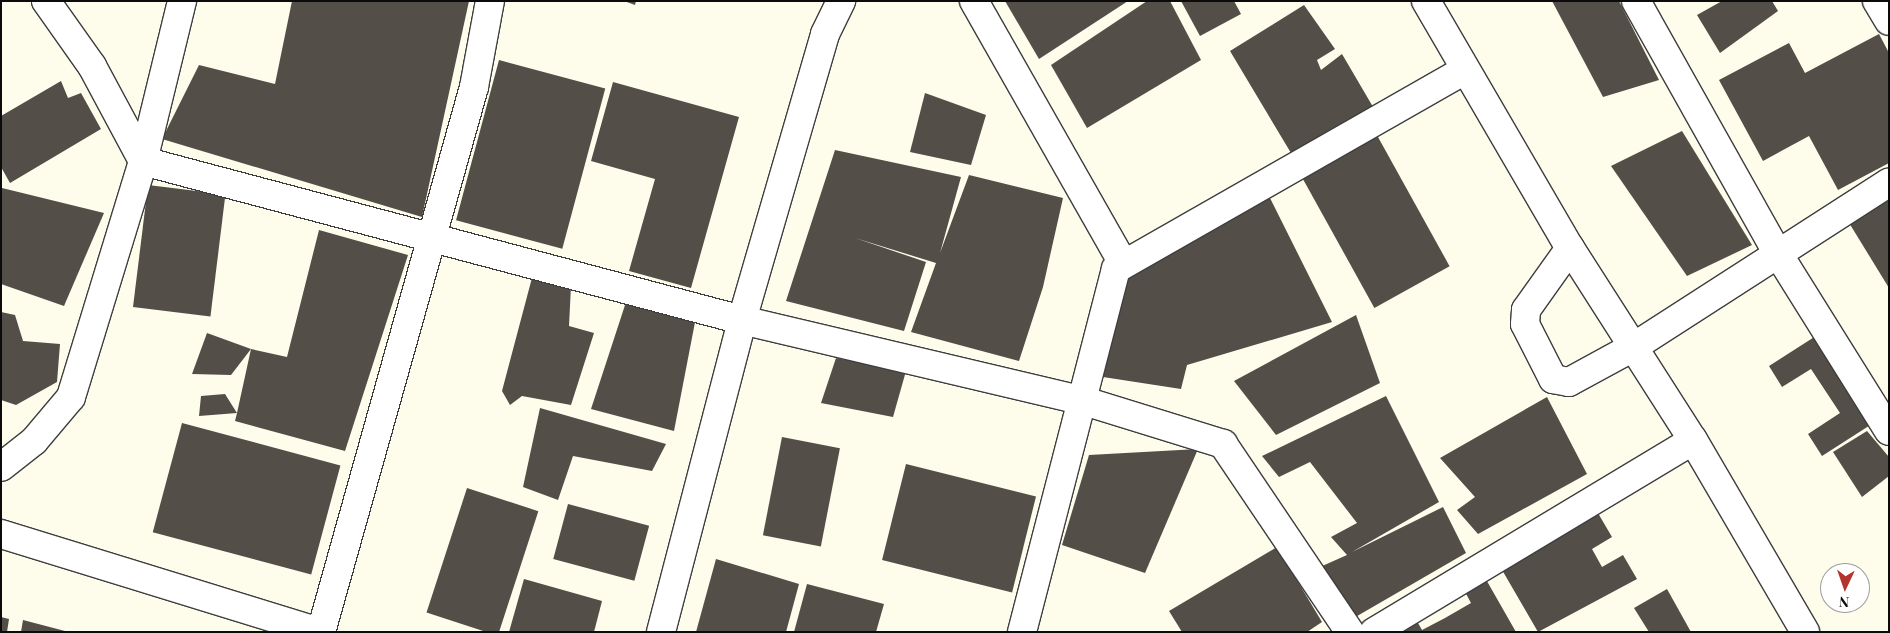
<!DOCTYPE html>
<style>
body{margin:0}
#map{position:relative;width:1890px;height:633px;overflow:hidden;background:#fefceb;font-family:"Playfair Display",serif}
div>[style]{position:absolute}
.building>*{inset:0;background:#534e48;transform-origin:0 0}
.roads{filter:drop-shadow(1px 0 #3e3e3e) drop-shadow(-1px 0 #3e3e3e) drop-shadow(0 1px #3e3e3e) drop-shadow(0 -1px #3e3e3e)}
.minor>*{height:28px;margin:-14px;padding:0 14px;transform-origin:14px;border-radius:14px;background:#fff}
span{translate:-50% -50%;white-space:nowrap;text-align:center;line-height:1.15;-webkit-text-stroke:5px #fff;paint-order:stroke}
.frame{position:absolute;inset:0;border:2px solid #0b0b0b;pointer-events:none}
.north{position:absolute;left:1820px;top:563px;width:50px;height:50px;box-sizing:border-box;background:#fff;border:1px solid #9d9d9d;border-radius:50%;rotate:183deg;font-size:14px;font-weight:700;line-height:20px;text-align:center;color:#0b0b0b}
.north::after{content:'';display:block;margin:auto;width:18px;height:22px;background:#b2342d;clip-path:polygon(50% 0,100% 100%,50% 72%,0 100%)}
</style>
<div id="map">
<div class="building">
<div style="clip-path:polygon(292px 1px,469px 1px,422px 217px,162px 139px,199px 65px,275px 84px)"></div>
<div style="clip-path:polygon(624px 1px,636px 1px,635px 5px)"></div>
<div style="clip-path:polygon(1005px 1px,1128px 1px,1039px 59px)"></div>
<div style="clip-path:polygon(1147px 1px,1170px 1px,1201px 60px,1087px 128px,1051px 65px)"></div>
<div style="clip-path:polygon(1181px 1px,1234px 1px,1241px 14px,1200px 36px)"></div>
<div style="clip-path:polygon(1552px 1px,1619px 1px,1659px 80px,1603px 97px)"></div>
<div style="clip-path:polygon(1722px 1px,1772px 1px,1778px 11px,1720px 53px,1697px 15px)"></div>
<div style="clip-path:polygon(1304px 5px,1335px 49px,1317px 60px,1321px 70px,1342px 54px,1376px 112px,1294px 158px,1230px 51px)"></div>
<div style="clip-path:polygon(1879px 34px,1889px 53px,1889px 163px,1838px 190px,1809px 136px,1763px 161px,1719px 80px,1789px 43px,1805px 73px)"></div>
<div style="left:499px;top:60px;width:110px;height:166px;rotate:15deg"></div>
<div style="clip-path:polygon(61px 81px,68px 98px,81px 93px,101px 129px,10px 183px,1px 167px,1px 116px)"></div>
<div style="clip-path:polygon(613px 82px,739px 117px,691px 288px,629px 271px,655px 179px,591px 161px)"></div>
<div style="clip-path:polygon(925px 93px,986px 115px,971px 165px,910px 152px)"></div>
<div style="left:1373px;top:128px;width:158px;height:86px;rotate:61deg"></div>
<div style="clip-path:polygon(1682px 131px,1752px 245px,1687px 276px,1611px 166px)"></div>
<div style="clip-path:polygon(835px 150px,961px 177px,940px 253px,969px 175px,1063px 198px,1043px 287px,1019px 361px,911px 332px,936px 263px,855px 238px,926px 262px,904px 331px,786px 301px)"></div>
<div style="left:148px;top:185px;width:78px;height:123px;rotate:7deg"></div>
<div style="clip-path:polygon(1889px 185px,1889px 288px,1843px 213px)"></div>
<div style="clip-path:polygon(2px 188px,104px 213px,64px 306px,1px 284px)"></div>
<div style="clip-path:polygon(1267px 192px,1332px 322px,1187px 365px,1181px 389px,1103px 377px,1118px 270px)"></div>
<div style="clip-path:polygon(319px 230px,408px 255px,345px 451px,235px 421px,237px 413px,199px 416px,201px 396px,225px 394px,237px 413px,251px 349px,287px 357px)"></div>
<div style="clip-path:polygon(533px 274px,571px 286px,569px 326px,594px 333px,571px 405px,522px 396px,510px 405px,502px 391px)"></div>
<div style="clip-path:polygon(627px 299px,696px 317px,674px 431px,591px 409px)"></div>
<div style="clip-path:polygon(1px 312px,15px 315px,23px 341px,60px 344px,57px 382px,16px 405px,1px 400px)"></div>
<div style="clip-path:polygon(1356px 315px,1380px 383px,1276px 435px,1234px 381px)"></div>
<div style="clip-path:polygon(207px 333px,251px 349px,231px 375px,192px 374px)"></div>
<div style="clip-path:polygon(1819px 334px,1875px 422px,1822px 456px,1808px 434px,1840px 413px,1811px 369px,1782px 387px,1769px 366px)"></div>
<div style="clip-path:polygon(836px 358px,906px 371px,893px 417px,821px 403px)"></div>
<div style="clip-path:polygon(1386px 396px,1439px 502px,1352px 552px,1443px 507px,1466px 553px,1352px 619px,1320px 567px,1347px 555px,1331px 537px,1357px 523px,1310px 462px,1279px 477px,1262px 456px)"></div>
<div style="clip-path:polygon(1547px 397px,1587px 474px,1478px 534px,1457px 510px,1475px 497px,1440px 458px)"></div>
<div style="clip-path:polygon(540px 408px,666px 444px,652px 471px,573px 456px,558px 500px,523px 487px)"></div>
<div style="left:182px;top:423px;width:164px;height:113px;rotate:15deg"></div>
<div style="clip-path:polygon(1867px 431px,1889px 457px,1889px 476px,1862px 497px,1833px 452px)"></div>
<div style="left:782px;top:437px;width:59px;height:100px;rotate:11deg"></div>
<div style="clip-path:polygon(1198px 449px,1145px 573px,1062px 545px,1089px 455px)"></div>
<div style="left:906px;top:464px;width:134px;height:99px;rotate:14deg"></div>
<div style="left:467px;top:488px;width:75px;height:131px;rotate:18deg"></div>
<div style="left:568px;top:504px;width:84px;height:57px;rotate:15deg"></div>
<div style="clip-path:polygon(1595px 508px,1612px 537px,1592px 549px,1602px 567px,1623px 555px,1637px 579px,1538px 632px,1498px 563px)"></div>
<div style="clip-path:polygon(1277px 547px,1322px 622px,1307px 632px,1182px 632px,1169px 611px)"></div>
<div style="clip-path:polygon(716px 559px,799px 584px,786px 632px,696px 632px)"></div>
<div style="clip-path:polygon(1484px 576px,1516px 632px,1386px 632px,1414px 616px,1422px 630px,1445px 618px,1471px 603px,1463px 588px)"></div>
<div style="clip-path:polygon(524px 579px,602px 601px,594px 632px,509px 632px)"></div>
<div style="clip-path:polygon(807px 584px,884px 604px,876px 632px,794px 632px)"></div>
<div style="clip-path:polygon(1667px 589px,1691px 632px,1649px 632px,1634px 608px)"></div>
<div style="clip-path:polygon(1px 617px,9px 619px,7px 632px,1px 632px)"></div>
<div style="clip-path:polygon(23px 620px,65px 631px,65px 632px,21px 632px)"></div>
</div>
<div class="roads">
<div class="minor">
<div style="left:46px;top:1px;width:80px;rotate:54.7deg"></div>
<div style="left:92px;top:66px;width:108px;rotate:61.8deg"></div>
<div style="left:143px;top:161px;width:620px;rotate:14.87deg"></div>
<div style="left:742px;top:320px;width:348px;rotate:13.3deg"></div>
<div style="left:1081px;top:400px;width:149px;rotate:17.2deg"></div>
<div style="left:1223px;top:444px;width:227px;rotate:56deg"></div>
<div style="left:974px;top:1px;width:300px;rotate:60.4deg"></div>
<div style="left:1426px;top:1px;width:286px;rotate:59.8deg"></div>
<div style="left:1570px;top:248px;width:228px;rotate:57.4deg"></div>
<div style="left:1693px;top:440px;width:222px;rotate:59.7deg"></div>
<div style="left:1636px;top:1px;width:288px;rotate:60.7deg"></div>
<div style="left:1777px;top:252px;width:211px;rotate:58deg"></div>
<div style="left:1877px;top:1px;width:23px;rotate:59deg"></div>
<div style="left:1570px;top:248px;width:76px;rotate:125.4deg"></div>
<div style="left:1526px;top:310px;width:14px;rotate:94deg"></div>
<div style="left:1525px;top:324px;width:62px;rotate:63deg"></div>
<div style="left:1553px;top:379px;width:16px;rotate:11deg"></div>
<div style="left:1569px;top:382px;width:75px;rotate:-28.6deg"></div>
<div style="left:1635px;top:346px;width:302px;rotate:-32.8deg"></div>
<div style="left:1px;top:467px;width:42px;rotate:-38.2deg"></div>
<div style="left:34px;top:441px;width:57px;rotate:-49.9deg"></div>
<div style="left:71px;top:397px;width:247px;rotate:-73deg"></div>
<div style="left:143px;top:161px;width:165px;rotate:-76.3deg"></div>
<div style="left:1px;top:534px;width:333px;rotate:17.1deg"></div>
<div style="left:321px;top:632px;width:566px;rotate:-74.32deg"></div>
<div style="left:474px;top:87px;width:87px;rotate:-79.5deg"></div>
<div style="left:661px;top:632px;width:322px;rotate:-75.4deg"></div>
<div style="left:742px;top:320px;width:298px;rotate:-73.8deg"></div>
<div style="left:825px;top:34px;width:37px;rotate:-64deg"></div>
<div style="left:1022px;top:632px;width:375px;rotate:-75.5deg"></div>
<div style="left:1116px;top:269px;width:402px;rotate:-29.7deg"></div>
<div style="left:1374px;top:632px;width:372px;rotate:-31deg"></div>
</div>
</div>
<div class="frame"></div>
<div class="north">N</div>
</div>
